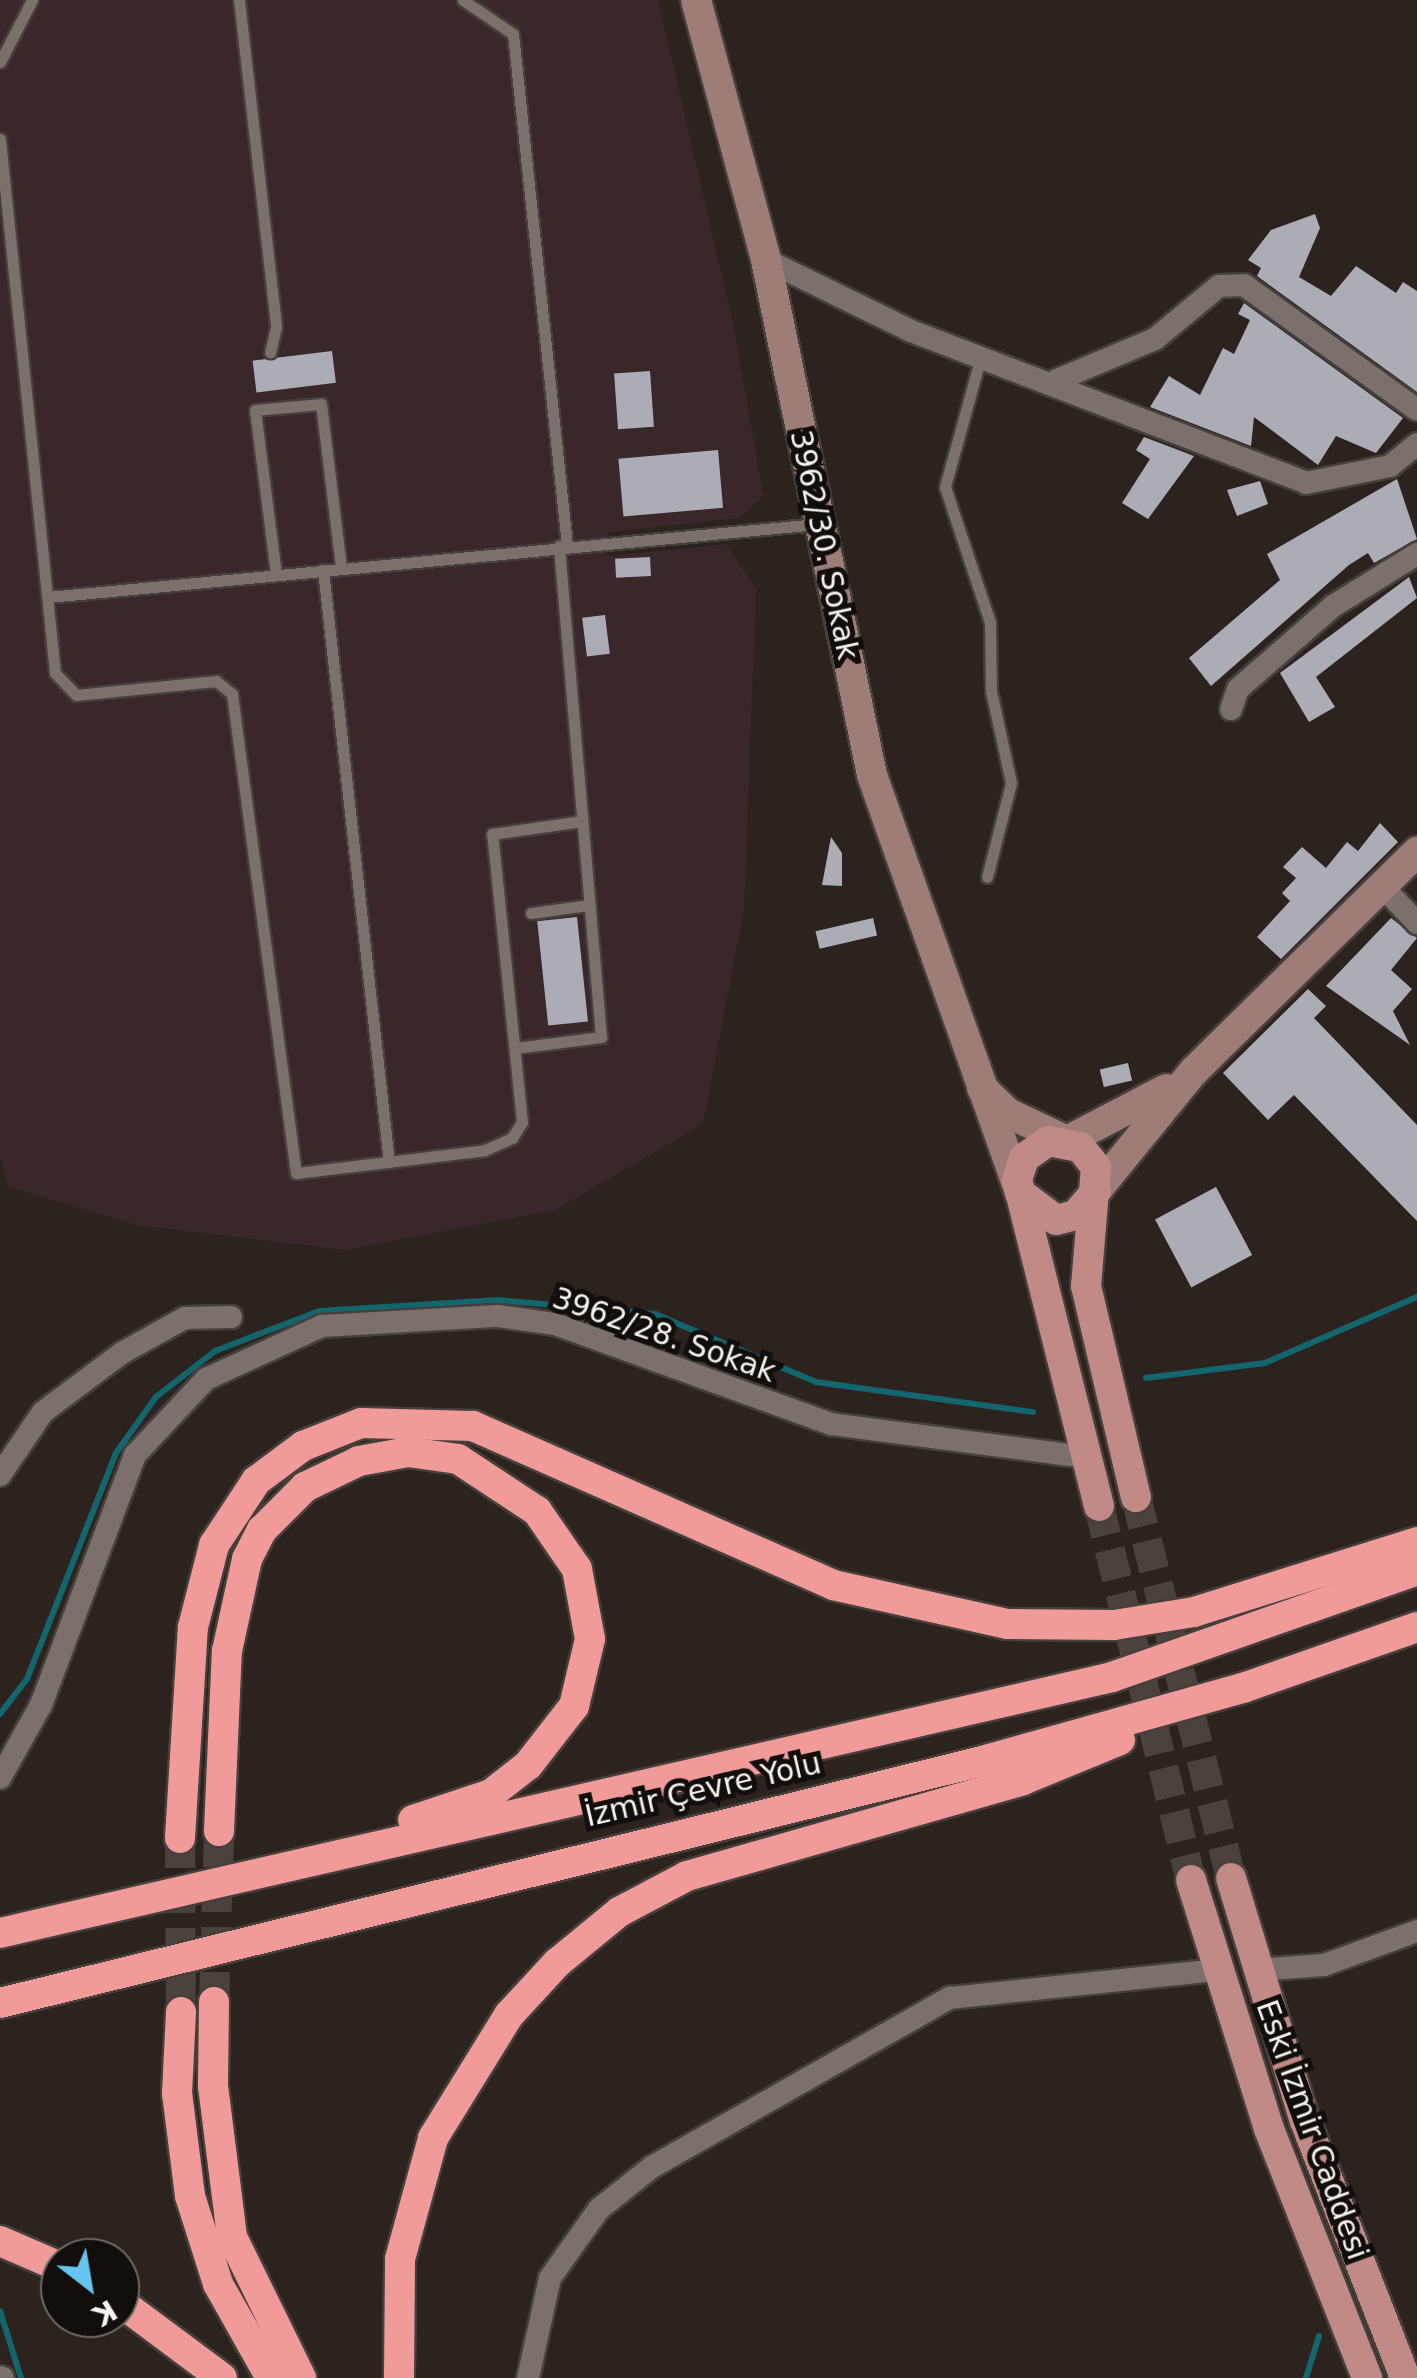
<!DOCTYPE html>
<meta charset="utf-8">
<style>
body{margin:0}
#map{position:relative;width:1417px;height:2378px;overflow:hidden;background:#2c231f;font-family:"DejaVu Sans",sans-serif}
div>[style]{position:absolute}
.industrial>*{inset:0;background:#3a272a}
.stream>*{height:6px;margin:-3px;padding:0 3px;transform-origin:3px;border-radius:3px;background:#13666e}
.building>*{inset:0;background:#acacb7;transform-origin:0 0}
.primary-tunnel>*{height:30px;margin-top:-15px;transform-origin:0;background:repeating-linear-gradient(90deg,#4b423e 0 30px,transparent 0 45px)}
.highway-tunnel>*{height:30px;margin-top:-15px;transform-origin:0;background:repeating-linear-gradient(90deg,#4b423e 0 30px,transparent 0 45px)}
.roads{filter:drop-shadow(2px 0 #463f3b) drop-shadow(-2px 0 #463f3b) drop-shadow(0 2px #463f3b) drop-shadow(0 -2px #463f3b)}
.lane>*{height:11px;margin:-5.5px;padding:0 5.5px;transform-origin:5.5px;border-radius:5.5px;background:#7b706b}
.street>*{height:22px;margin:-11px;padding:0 11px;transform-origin:11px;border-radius:11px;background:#7b706b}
.secondary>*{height:30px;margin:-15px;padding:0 15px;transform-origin:15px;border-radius:15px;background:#9e7d79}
.primary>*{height:30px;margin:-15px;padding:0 15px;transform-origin:15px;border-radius:15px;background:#c18a87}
.highway>*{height:30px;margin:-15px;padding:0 15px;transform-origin:15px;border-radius:15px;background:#f09b99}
span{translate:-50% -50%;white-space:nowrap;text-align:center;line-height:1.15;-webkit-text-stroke:10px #120e0c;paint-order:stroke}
.street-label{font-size:30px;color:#f8f1ee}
.north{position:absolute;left:40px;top:2238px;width:100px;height:100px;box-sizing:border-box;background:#120e0c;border:2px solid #6e6966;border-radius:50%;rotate:149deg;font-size:28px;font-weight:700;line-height:40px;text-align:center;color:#f8f1ee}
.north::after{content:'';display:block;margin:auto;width:35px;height:45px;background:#65c5ee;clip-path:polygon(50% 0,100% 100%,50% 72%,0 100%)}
</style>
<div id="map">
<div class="industrial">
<div style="clip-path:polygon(0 0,658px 0,735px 332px,763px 496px,739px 518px,608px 532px,608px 556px,726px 544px,756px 589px,744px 909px,703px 1124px,555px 1210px,346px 1250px,137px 1225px,9px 1187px,0 1158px)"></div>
</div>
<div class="stream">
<div style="left:1146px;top:1378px;width:120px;rotate:-7.2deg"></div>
<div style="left:1265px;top:1363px;width:166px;rotate:-23.5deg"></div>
<div style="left:0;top:1714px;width:44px;rotate:-52.4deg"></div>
<div style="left:27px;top:1679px;width:243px;rotate:-68.5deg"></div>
<div style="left:116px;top:1453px;width:69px;rotate:-54.5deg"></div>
<div style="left:156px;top:1397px;width:75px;rotate:-37.9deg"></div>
<div style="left:215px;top:1351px;width:111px;rotate:-21deg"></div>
<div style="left:319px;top:1311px;width:179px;rotate:-3.5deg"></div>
<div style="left:498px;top:1300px;width:158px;rotate:5.1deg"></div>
<div style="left:655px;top:1314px;width:175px;rotate:22.9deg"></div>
<div style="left:816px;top:1382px;width:219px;rotate:7.9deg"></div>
<div style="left:0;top:2311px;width:70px;rotate:72.6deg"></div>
<div style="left:1306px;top:2378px;width:44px;rotate:-72.8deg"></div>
</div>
<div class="building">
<div style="clip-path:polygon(1315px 214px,1320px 228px,1299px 277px,1331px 296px,1356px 266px,1396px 293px,1403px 282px,1417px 291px,1417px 392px,1257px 276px,1261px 268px,1248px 260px,1271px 230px)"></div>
<div style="clip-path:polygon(1244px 303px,1403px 418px,1376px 453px,1336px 436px,1318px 465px,1254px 417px,1251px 446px,1150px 407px,1169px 376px,1200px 395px,1223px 348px,1234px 354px,1250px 320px,1238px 314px)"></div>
<div style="left:332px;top:351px;width:32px;height:80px;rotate:83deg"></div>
<div style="left:650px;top:371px;width:56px;height:36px;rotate:86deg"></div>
<div style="clip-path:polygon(1144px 437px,1194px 456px,1148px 519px,1122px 503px,1150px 459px,1136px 450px)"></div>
<div style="left:718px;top:450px;width:58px;height:100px;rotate:85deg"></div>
<div style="clip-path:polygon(1397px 479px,1417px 539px,1374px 563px,1368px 553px,1349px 565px,1211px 686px,1189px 658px,1280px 580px,1267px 554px)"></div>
<div style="clip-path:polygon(1260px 481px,1268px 504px,1237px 516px,1227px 490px)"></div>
<div style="left:650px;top:557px;width:19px;height:35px;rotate:87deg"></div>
<div style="clip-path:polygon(1409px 577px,1417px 598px,1316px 677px,1335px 707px,1309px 722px,1280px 673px)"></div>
<div style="left:605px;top:615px;width:39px;height:23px;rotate:83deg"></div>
<div style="clip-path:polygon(1380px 823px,1398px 842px,1281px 959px,1257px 937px,1290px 901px,1282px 893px,1296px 878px,1283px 867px,1302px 847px,1326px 868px,1347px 842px,1358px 851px)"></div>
<div style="clip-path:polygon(831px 837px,842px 853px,842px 886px,822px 885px)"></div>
<div style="left:577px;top:917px;width:105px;height:40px;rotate:84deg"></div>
<div style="left:873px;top:918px;width:18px;height:59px;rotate:77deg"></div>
<div style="clip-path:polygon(1391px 918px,1417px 938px,1391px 970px,1412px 989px,1393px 1011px,1410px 1045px,1326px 986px)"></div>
<div style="clip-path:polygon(1308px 989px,1326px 1006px,1314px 1018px,1417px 1125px,1417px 1221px,1294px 1095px,1268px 1120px,1223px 1073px)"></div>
<div style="left:1128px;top:1063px;width:18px;height:29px;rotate:77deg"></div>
<div style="left:1216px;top:1187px;width:77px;height:69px;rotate:62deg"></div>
</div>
<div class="primary-tunnel">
<div style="left:1136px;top:1497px;width:393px;rotate:76deg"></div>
<div style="left:1099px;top:1506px;width:385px;rotate:76.2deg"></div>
</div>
<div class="highway-tunnel">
<div style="left:180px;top:1838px;width:174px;rotate:89.7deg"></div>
<div style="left:214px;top:2002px;width:171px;rotate:-88.3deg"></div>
</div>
<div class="roads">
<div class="lane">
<div style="left:239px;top:0;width:329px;rotate:83.5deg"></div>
<div style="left:276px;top:327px;width:26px;rotate:103deg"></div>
<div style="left:463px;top:0;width:60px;rotate:34.2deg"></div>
<div style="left:513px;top:34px;width:514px;rotate:83.97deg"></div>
<div style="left:0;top:62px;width:70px;rotate:-62.7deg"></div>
<div style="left:0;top:139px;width:537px;rotate:84.12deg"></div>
<div style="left:55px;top:673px;width:30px;rotate:46deg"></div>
<div style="left:76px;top:695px;width:141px;rotate:-5.7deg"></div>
<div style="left:216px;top:681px;width:21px;rotate:39deg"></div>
<div style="left:232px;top:694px;width:483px;rotate:82.4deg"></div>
<div style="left:296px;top:1173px;width:190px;rotate:-6.9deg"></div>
<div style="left:485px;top:1150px;width:30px;rotate:-24deg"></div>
<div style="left:512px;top:1138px;width:19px;rotate:-58deg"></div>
<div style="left:522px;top:1122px;width:290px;rotate:-95.9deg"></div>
<div style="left:492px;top:834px;width:91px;rotate:-8.2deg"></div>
<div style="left:981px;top:356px;width:136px;rotate:105.4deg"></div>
<div style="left:945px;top:487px;width:142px;rotate:71.6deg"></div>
<div style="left:990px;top:622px;width:69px;rotate:89.2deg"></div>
<div style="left:991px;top:691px;width:94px;rotate:77.7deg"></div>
<div style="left:1011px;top:783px;width:97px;rotate:104.3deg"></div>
<div style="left:323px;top:570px;width:596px;rotate:83.64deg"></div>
<div style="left:276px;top:574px;width:165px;rotate:-97.3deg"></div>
<div style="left:255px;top:410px;width:66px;rotate:-5.2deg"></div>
<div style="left:321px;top:404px;width:165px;rotate:83deg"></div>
<div style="left:48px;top:597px;width:773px;rotate:-5.42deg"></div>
<div style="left:531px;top:913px;width:59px;rotate:-7.9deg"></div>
<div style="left:515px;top:1048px;width:87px;rotate:-7.3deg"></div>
<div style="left:601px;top:1037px;width:493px;rotate:-94.9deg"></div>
</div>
<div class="street">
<div style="left:766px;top:260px;width:161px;rotate:26.1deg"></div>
<div style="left:911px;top:331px;width:423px;rotate:21deg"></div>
<div style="left:1306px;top:483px;width:86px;rotate:-11.4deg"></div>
<div style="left:1390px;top:466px;width:35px;rotate:-39deg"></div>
<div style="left:1055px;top:381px;width:108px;rotate:-22.8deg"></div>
<div style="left:1155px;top:339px;width:83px;rotate:-39.6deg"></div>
<div style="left:1219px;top:286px;width:25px;rotate:-2deg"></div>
<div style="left:1244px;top:285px;width:213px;rotate:35.8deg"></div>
<div style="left:1231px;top:709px;width:21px;rotate:-71deg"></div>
<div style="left:1238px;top:689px;width:126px;rotate:-41.1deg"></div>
<div style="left:1333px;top:606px;width:99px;rotate:-31.8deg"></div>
<div style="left:1382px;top:886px;width:51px;rotate:46.6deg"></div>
<div style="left:0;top:1475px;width:76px;rotate:-55.7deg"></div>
<div style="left:43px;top:1412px;width:99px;rotate:-36.8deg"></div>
<div style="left:122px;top:1353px;width:72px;rotate:-29.1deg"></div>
<div style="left:185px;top:1318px;width:46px;rotate:-1.2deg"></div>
<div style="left:0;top:1778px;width:84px;rotate:-60.7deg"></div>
<div style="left:41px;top:1705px;width:267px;rotate:-69.4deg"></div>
<div style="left:135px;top:1455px;width:104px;rotate:-46.9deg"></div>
<div style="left:206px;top:1379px;width:128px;rotate:-24.6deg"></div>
<div style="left:322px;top:1326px;width:176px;rotate:-3.3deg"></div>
<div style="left:498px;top:1316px;width:58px;rotate:8deg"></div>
<div style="left:555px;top:1324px;width:294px;rotate:19.9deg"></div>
<div style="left:831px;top:1424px;width:256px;rotate:7.4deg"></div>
<div style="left:1255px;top:1970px;width:69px;rotate:-4.1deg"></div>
<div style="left:1324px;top:1965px;width:99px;rotate:-20.1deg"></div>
<div style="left:0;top:2377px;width:3px;rotate:18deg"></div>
<div style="left:528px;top:2378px;width:102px;rotate:-77.6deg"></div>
<div style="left:550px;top:2278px;width:85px;rotate:-54.6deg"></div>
<div style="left:599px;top:2209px;width:68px;rotate:-38.4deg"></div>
<div style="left:652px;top:2167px;width:343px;rotate:-29.6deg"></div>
<div style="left:950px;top:1998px;width:268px;rotate:-6deg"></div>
</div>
<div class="secondary">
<div style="left:696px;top:0;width:269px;rotate:74.9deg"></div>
<div style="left:766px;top:260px;width:526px;rotate:78.37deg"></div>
<div style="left:872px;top:775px;width:443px;rotate:70.5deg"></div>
<div style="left:982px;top:1088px;width:36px;rotate:44deg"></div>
<div style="left:1008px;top:1113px;width:65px;rotate:25.4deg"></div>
<div style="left:1067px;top:1141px;width:112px;rotate:-27.7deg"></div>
<div style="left:1096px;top:1191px;width:155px;rotate:-50.8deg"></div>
<div style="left:1194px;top:1071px;width:313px;rotate:-44.5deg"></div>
</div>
<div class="primary">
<div style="left:1020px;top:1193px;width:45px;rotate:36.9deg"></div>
<div style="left:1056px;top:1220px;width:21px;rotate:-14deg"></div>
<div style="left:1076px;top:1215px;width:31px;rotate:-50deg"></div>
<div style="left:1099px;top:1506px;width:336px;rotate:-104.1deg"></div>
<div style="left:1017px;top:1180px;width:23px;rotate:-72deg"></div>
<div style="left:1024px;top:1158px;width:29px;rotate:-35deg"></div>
<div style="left:1048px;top:1141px;width:33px;rotate:11deg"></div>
<div style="left:1080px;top:1147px;width:26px;rotate:51deg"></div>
<div style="left:1096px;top:1167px;width:119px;rotate:94.8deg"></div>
<div style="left:1086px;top:1286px;width:217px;rotate:76.7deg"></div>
<div style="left:1231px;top:1878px;width:254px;rotate:73.1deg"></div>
<div style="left:1305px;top:2121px;width:276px;rotate:68.7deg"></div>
<div style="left:1191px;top:1880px;width:261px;rotate:72.6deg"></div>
<div style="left:1269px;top:2129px;width:268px;rotate:68.5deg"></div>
</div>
<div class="highway">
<div style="left:219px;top:1831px;width:180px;rotate:-87.5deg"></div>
<div style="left:227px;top:1651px;width:94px;rotate:-77.7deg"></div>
<div style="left:247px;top:1559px;width:33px;rotate:-63deg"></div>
<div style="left:262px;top:1530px;width:61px;rotate:-45deg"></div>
<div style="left:305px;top:1487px;width:60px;rotate:-25.7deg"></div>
<div style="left:359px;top:1461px;width:50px;rotate:-10.4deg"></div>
<div style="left:408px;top:1452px;width:50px;rotate:8deg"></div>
<div style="left:458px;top:1459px;width:95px;rotate:33.4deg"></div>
<div style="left:537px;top:1511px;width:70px;rotate:55.4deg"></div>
<div style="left:577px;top:1569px;width:71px;rotate:79.5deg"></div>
<div style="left:590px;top:1639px;width:69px;rotate:103.4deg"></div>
<div style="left:574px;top:1706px;width:75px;rotate:127.9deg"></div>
<div style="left:528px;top:1765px;width:47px;rotate:141.9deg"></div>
<div style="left:491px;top:1794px;width:82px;rotate:161.6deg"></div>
<div style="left:180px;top:1838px;width:211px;rotate:-86.5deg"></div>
<div style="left:193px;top:1627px;width:85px;rotate:-75.6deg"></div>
<div style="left:214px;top:1545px;width:77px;rotate:-56.7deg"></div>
<div style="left:256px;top:1481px;width:59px;rotate:-36.7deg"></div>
<div style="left:303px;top:1446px;width:62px;rotate:-21.6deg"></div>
<div style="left:361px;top:1423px;width:112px;rotate:1.5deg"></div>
<div style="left:473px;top:1426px;width:394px;rotate:23.8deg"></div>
<div style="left:833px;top:1585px;width:178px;rotate:12.6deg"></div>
<div style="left:1007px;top:1624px;width:107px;rotate:0.5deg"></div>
<div style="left:1114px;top:1625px;width:81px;rotate:-9.2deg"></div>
<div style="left:1194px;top:1612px;width:234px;rotate:-17.4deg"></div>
<div style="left:0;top:1933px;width:1141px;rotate:-12.96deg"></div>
<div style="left:1112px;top:1677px;width:323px;rotate:-19.3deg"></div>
<div style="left:214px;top:2002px;width:84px;rotate:90.7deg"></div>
<div style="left:213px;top:2086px;width:152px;rotate:82.8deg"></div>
<div style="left:232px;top:2237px;width:157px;rotate:63.9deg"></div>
<div style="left:0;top:2003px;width:1016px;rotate:-13.84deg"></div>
<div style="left:986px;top:1760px;width:267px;rotate:-15.7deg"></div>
<div style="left:1243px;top:1688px;width:184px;rotate:-19.3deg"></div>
<div style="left:181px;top:2012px;width:81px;rotate:92.8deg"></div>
<div style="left:177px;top:2093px;width:104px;rotate:82.8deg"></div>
<div style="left:190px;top:2196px;width:92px;rotate:72.3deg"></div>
<div style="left:218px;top:2284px;width:108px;rotate:60.6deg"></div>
<div style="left:0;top:2241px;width:65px;rotate:23.4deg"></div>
<div style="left:120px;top:2302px;width:127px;rotate:36.7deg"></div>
<div style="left:399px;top:2378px;width:119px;rotate:-89.5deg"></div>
<div style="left:400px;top:2259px;width:125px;rotate:-74.7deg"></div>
<div style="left:433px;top:2138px;width:145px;rotate:-58.3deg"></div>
<div style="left:509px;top:2015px;width:71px;rotate:-47.3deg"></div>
<div style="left:557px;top:1963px;width:80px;rotate:-39.4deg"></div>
<div style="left:619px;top:1912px;width:77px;rotate:-27.9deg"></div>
<div style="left:687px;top:1876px;width:349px;rotate:-15.9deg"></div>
<div style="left:1023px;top:1780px;width:105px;rotate:-22.4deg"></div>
</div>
</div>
<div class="street-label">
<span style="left:824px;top:545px;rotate:78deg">3962/30. Sokak</span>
<span style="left:664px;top:1335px;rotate:19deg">3962/28. Sokak</span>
<span style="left:703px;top:1790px;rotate:-13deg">İzmir Çevre Yolu</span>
<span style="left:1312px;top:2130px;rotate:70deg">Eski İzmir Caddesi</span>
</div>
<div class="north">K</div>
</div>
